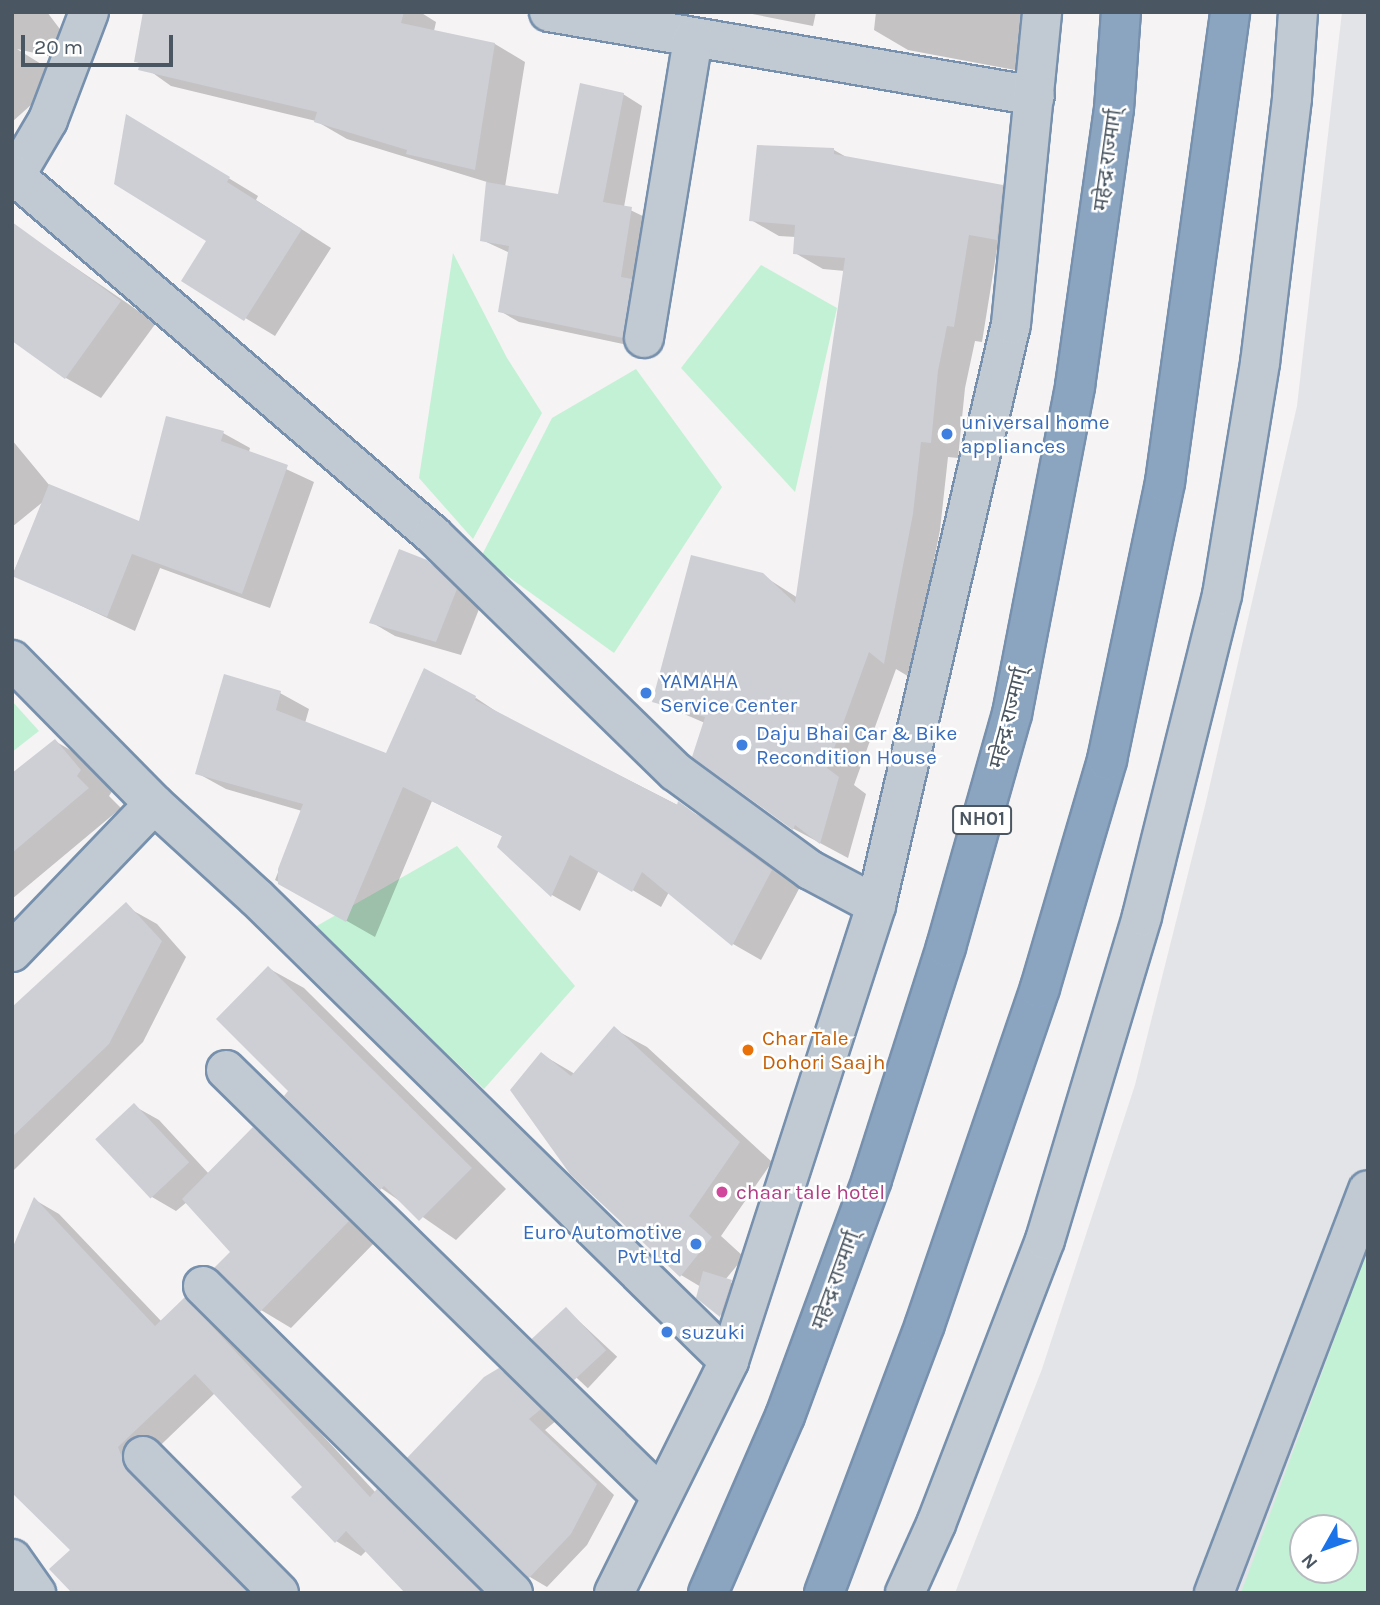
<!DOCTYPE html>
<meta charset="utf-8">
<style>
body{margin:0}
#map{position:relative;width:1380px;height:1605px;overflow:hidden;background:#f5f3f3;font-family:Karla,"Noto Sans Devanagari",sans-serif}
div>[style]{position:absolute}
.airport>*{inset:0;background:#e2e4e7}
.green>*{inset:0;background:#c3f1d5}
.shadow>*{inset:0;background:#0003;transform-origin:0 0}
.building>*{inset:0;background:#cdcfd5;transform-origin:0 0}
.roads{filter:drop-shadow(2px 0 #7690ad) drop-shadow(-2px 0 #7690ad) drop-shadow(0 2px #7690ad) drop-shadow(0 -2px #7690ad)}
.minor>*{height:38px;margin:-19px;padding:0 19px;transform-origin:19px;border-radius:19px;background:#c1cad2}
.highway>*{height:38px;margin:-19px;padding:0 19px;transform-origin:19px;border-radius:19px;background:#8ba5c1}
.dots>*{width:19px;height:19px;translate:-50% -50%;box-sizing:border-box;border:4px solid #fff;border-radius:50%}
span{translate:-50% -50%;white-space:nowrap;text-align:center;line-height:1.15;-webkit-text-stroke:5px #fff;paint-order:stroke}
.shield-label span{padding:2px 5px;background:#fff;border:2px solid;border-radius:5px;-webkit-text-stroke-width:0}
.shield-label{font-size:19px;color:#4a5661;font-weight:700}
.street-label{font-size:21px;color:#4a5661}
.shop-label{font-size:21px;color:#366cbe}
.left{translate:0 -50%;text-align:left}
.right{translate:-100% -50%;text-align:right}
.food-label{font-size:21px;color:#c56008}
.hotel-label{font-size:21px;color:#b23c85}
.frame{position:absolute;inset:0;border:14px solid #4a5661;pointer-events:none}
.north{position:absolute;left:1289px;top:1514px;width:70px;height:70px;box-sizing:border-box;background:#fff;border:2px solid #b7bbc0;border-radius:50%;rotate:230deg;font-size:19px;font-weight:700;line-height:28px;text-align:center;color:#4a5661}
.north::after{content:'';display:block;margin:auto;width:24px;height:32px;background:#1a73e8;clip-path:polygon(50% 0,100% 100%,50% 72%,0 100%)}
.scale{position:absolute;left:21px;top:35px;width:152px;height:32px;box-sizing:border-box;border:4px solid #4a5661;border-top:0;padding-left:9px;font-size:21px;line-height:24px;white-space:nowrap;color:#4a5661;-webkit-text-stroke:5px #fff;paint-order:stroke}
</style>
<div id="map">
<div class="airport">
<div style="clip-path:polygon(evenodd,1342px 12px,1368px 12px,1368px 1593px,955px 1593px,1042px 1369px,1135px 1085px,1206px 802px,1297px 406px,1342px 12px,1303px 1528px,1345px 1528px,1345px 1570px,1303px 1570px,1303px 1528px)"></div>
</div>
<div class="green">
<div style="clip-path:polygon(453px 253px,507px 358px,542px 413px,473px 539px,419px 478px)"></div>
<div style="clip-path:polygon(761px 265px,837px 308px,795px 492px,681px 368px)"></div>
<div style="clip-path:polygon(636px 369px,722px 487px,614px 653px,481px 557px,552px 418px)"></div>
<div style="clip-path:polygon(12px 701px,39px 731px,12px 752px)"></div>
<div style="clip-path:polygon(457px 846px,575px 986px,484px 1089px,315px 927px)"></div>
<div style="clip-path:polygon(evenodd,1368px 1248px,1368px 1593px,1241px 1593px,1368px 1248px,1345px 1528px,1345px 1570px,1303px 1570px,1303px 1528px,1345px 1528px)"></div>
</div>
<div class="shadow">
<div style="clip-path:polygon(12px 12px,47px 12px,81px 57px,79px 63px,17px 49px,62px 77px,12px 122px)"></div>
<div style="clip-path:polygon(363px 12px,420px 12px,436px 22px,434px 31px,495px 44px,525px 62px,505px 187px,559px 196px,623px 94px,642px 106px,624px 207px,651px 220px,642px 348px,519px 322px,500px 311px,510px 253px,482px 240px,487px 182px,347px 139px,316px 121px,171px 86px,136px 61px)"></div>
<div style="clip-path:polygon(742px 12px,816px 12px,813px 26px)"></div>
<div style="clip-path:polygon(876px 12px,1025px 12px,1015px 70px,908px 50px,874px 30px)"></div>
<div style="clip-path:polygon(156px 134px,258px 196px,256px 200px,331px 248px,275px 336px,183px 280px,208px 241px)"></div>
<div style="clip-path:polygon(834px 150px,848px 158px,1002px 186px,1030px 202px,1025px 255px,997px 249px,982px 342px,975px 341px,965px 388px,958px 458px,948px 457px,940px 530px,911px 678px,896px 669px,854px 785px,866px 794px,848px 858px,794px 829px,694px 756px,705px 723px,654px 701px,762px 575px,798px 598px,845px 271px,823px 269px,795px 253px,796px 237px,779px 236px,751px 220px)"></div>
<div style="clip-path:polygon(25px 233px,156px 323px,101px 398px,66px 378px)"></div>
<div style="clip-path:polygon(223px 433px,250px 448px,249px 452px,314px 482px,270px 608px,160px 568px,135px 631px,13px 574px,44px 501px,12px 527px,12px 440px,50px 486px,140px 523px)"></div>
<div style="clip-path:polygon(427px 562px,452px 576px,481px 604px,461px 655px,395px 636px,371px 622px)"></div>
<div style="clip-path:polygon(280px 693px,309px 709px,305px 723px,387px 755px,476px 698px,503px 716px,707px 820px,800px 887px,761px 960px,733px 944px,669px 892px,661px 907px,599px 870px,580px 911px,552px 895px,500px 846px,504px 837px,432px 801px,375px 937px,275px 880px,302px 811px,226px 789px,197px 773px)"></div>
<div style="clip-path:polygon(55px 741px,87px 760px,113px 790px,109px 796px,121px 808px,12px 899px,12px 775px)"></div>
<div style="clip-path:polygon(132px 910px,157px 924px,186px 957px,143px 1042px,12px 1172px,12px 1023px)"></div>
<div style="clip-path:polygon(268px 968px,304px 988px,506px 1189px,456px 1240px,381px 1188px,291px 1091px)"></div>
<div style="clip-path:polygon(614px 1029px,647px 1047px,772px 1162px,721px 1236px,744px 1257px,725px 1280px,743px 1288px,732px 1323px,698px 1297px,701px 1287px,681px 1275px,541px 1054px,575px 1074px)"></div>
<div style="clip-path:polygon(134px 1106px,159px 1120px,209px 1174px,253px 1129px,283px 1147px,378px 1239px,291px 1328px,261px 1310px,232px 1252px,187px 1202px,176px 1211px,152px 1197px)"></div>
<div style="clip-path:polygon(35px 1200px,59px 1214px,162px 1322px,185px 1299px,210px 1314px,376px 1493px,403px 1506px,490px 1593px,407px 1593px,367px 1550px,361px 1556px,336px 1541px,305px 1487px,215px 1393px,143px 1462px,257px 1593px,75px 1593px)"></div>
<div style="left:566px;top:1309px;width:70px;height:43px;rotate:43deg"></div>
<div style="clip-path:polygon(499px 1370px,517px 1380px,557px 1420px,545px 1430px,614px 1495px,587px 1545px,547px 1587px,530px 1577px)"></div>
</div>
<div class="building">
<div style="clip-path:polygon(143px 12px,404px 12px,401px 23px,495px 43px,475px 170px,406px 154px,407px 150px,314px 122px,317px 112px,138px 70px,140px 63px,134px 62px)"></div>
<div style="clip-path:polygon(580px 83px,624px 93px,603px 202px,632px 207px,621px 277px,632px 279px,623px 338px,498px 312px,509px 246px,480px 241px,486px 182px,558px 194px)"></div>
<div style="clip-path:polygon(126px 114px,230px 177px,227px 182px,302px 229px,244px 321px,181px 281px,206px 241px,114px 184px)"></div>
<div style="clip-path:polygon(757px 145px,834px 148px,834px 154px,1003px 185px,997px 240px,969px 235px,954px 327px,947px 326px,938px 371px,931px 443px,921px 442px,913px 514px,884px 664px,869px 652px,827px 768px,839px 777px,820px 844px,795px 825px,793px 830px,692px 757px,705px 717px,652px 702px,691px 555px,763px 573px,795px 603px,845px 258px,793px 254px,795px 225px,749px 221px)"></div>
<div style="clip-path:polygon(12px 222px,121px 301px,65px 379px,12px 341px)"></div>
<div style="clip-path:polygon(166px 416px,224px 431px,221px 441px,288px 465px,242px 594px,132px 554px,107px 617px,12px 576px,49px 484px,139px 521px)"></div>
<div style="clip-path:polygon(399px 549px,427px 560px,457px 589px,436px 642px,369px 623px)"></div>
<div style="clip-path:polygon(424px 668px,476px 696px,475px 700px,677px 805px,678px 801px,772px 870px,732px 946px,642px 872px,632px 892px,570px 855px,551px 897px,497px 847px,502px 836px,403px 787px,346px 922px,278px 884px,278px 869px,303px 804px,195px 774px,224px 674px,281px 691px,276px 710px,386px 753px)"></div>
<div style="clip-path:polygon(55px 739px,81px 770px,77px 776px,89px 788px,12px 853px,12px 773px)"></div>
<div style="clip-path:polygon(126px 902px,162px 941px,109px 1044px,12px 1137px,12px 1007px)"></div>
<div style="clip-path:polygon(268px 966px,472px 1168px,419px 1221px,384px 1186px,380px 1190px,284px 1096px,288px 1091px,216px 1019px)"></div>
<div style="clip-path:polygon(614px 1026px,740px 1142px,689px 1216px,712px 1237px,680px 1277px,570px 1174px,510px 1090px,541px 1052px,571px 1076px)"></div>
<div style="left:134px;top:1103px;width:81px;height:53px;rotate:47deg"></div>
<div style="clip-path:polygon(253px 1127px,349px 1221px,260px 1312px,214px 1268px,230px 1252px,182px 1199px)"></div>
<div style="clip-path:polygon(34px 1197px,155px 1326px,185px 1297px,370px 1497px,377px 1489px,482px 1593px,405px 1593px,346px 1531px,335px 1543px,291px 1497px,302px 1487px,195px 1374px,118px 1447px,127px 1471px,248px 1593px,72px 1593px,49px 1569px,70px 1550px,12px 1493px,12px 1249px)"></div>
<div style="clip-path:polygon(703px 1271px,732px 1280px,720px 1317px,696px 1298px)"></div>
<div style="left:566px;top:1307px;width:59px;height:47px;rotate:47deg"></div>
<div style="clip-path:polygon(499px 1368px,541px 1409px,529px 1419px,597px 1484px,571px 1534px,529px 1578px,407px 1458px,484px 1377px)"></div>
</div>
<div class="roads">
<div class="minor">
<div style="left:89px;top:12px;width:116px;rotate:110.8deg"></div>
<div style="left:48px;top:120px;width:65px;rotate:120.5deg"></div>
<div style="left:15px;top:176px;width:551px;rotate:40.66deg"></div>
<div style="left:433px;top:535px;width:339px;rotate:44.3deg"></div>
<div style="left:676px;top:772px;width:166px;rotate:36.2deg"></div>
<div style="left:810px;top:870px;width:75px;rotate:27.9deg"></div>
<div style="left:549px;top:12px;width:493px;rotate:9.8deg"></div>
<div style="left:644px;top:338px;width:303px;rotate:-80.7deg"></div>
<div style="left:12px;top:660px;width:202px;rotate:45.4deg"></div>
<div style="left:154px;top:804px;width:139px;rotate:42.4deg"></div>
<div style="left:257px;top:898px;width:661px;rotate:44.45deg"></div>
<div style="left:12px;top:952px;width:205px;rotate:-46.2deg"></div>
<div style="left:226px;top:1070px;width:606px;rotate:44.4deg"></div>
<div style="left:203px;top:1286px;width:436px;rotate:44.7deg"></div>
<div style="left:143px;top:1456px;width:193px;rotate:45.2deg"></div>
<div style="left:12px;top:1559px;width:42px;rotate:54.8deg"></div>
<div style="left:614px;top:1593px;width:259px;rotate:-63.6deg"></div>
<div style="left:729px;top:1361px;width:479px;rotate:-72.1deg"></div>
<div style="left:876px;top:905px;width:596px;rotate:-76.92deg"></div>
<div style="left:1011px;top:324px;width:314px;rotate:-84.3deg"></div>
<div style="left:905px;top:1593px;width:76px;rotate:-65.8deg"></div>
<div style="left:936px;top:1524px;width:304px;rotate:-69deg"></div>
<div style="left:1045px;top:1240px;width:338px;rotate:-73.3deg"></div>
<div style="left:1142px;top:916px;width:331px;rotate:-76deg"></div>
<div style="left:1222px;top:595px;width:235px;rotate:-80.7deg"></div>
<div style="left:1260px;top:363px;width:267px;rotate:-83.1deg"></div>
<div style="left:1292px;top:98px;width:86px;rotate:-86deg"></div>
<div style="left:1214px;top:1593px;width:431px;rotate:-69.1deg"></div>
</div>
<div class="highway">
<div style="left:708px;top:1593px;width:193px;rotate:-66.5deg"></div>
<div style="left:785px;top:1416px;width:252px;rotate:-69.8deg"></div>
<div style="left:872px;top:1179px;width:244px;rotate:-72.3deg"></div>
<div style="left:946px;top:947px;width:242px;rotate:-74.2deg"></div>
<div style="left:1012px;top:714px;width:334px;rotate:-79.1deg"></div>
<div style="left:1075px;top:386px;width:280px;rotate:-82deg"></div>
<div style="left:1114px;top:109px;width:97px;rotate:-85.9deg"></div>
<div style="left:824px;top:1593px;width:287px;rotate:-69.4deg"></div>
<div style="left:925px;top:1324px;width:355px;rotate:-71.1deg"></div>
<div style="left:1040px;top:988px;width:238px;rotate:-73.6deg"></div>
<div style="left:1107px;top:760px;width:284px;rotate:-78.2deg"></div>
<div style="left:1165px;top:482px;width:474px;rotate:-82.1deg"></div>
</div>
</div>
<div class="dots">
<div style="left:947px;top:434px;background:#3f7fe0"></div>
<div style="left:646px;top:693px;background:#3f7fe0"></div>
<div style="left:742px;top:745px;background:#3f7fe0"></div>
<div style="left:748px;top:1050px;background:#e8710a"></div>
<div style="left:722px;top:1192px;background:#d1479c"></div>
<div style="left:696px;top:1244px;background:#3f7fe0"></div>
<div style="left:667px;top:1332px;background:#3f7fe0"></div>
</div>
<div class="shield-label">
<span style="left:982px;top:820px">NH01</span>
</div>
<div class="street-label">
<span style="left:1107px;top:160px;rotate:-82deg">महेन्द्र राज्मार्ग्</span>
<span style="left:1008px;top:718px;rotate:-76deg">महेन्द्र राज्मार्ग्</span>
<span style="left:835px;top:1280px;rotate:-70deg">महेन्द्र राज्मार्ग्</span>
</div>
<div class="shop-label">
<span class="left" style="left:961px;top:434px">universal home<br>appliances</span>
<span class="left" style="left:660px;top:693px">YAMAHA<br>Service Center</span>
<span class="left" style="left:756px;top:745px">Daju Bhai Car &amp; Bike<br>Recondition House</span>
<span class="right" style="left:682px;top:1244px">Euro Automotive<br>Pvt Ltd</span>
<span class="left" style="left:681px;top:1332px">suzuki</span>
</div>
<div class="food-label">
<span class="left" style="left:762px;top:1050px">Char Tale<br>Dohori Saajh</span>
</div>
<div class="hotel-label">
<span class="left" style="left:736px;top:1192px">chaar tale hotel</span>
</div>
<div class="frame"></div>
<div class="north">N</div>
<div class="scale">20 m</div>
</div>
